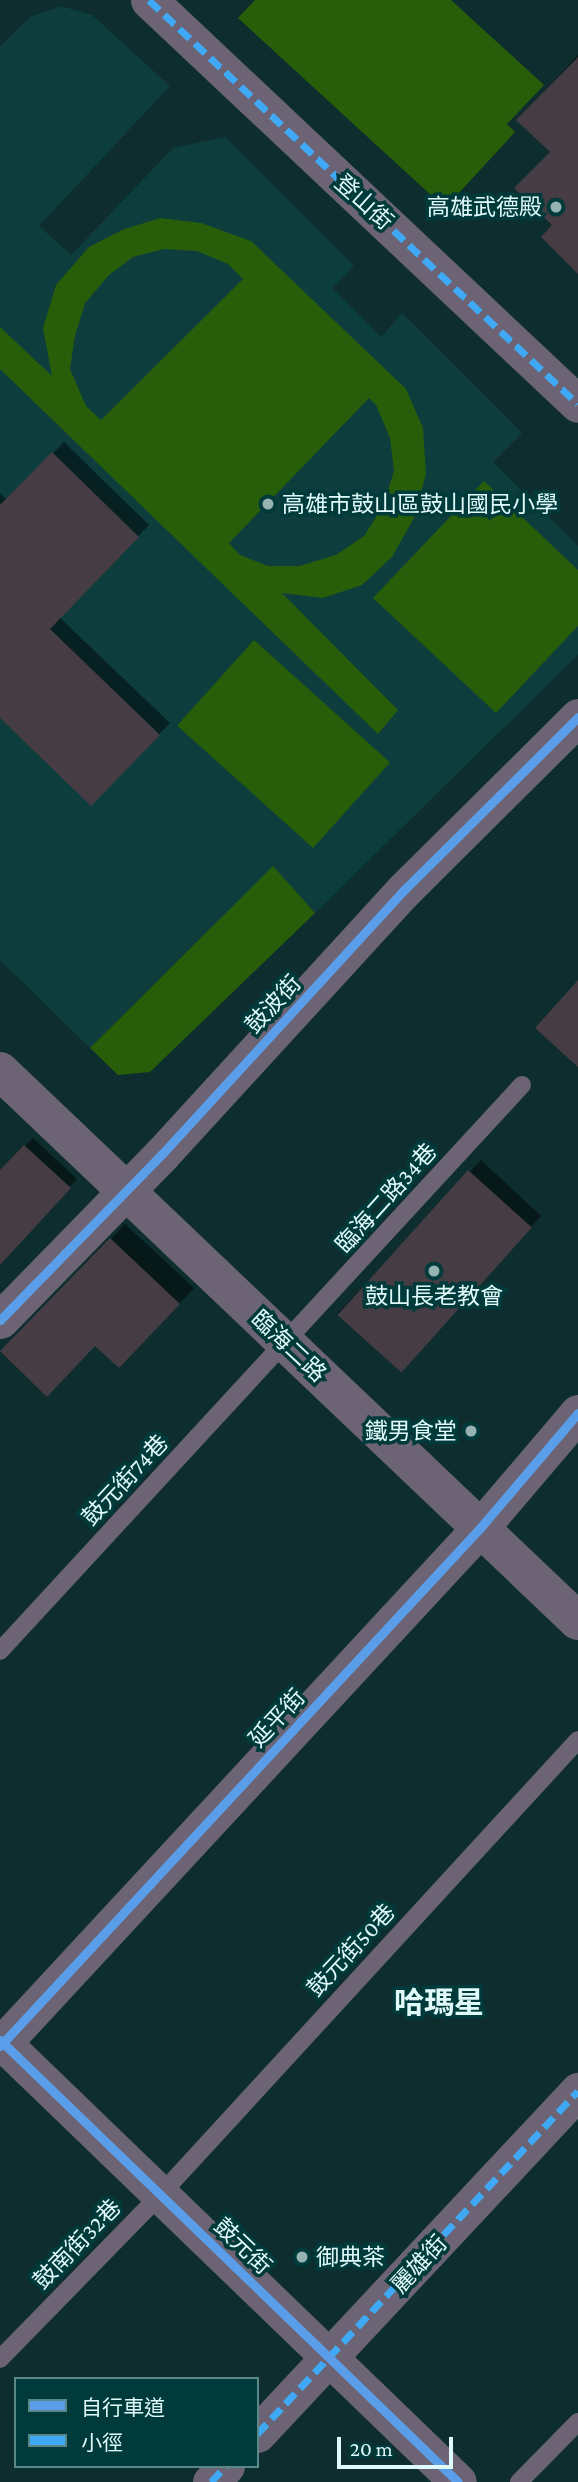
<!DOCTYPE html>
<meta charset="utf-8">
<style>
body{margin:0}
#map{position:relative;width:578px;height:2482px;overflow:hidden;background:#0d2d2e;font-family:"Crimson Pro","Noto Sans TC",serif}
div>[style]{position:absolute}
.built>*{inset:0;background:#0e3d3e}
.green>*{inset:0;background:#285e09;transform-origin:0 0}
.shadow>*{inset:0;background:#0007;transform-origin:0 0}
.building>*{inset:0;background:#463c43;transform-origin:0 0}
.service>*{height:18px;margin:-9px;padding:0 9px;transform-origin:9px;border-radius:9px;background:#6c6475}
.minor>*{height:37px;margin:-18.5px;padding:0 18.5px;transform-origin:18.5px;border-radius:18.5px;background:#6c6475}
.tertiary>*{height:38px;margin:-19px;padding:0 19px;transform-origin:19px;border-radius:19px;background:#6c6475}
.quiet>*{height:7px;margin-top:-3.5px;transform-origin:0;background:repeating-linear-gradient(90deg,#3fa9f5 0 14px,transparent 0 21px)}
.cycleway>*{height:9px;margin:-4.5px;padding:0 4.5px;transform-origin:4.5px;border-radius:4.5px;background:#5a9eea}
.dots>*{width:19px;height:19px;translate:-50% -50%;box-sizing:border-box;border:4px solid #003a3b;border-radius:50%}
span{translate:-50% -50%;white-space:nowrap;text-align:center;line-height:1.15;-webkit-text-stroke:7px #003a3b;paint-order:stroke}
.street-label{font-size:23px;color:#e0fafa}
.poi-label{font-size:23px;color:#e0fafa}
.right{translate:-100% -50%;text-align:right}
.left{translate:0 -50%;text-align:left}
.district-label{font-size:30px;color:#e0fafa;font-weight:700}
.legend{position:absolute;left:14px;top:2377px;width:245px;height:91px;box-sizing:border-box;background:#003a3b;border:2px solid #5a8787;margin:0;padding:9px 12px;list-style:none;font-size:21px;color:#e0fafa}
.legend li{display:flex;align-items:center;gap:14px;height:35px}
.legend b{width:35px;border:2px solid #5a8787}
.scale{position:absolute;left:337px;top:2437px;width:116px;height:32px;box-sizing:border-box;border:4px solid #e0fafa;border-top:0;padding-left:9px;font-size:21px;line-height:24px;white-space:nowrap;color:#e0fafa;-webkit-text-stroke:5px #003a3b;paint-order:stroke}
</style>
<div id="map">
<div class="built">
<div style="clip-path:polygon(61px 6px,92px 15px,170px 86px,39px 226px,71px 255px,173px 148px,225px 137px,354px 266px,332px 288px,381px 337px,402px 313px,522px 433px,493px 462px,578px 546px,578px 655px,315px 913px,272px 867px,90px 1048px,0 960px,0 47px,30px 17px)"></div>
</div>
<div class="green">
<div style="clip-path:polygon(255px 0,451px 0,544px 85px,507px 124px,515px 132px,445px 208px,238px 18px)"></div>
<div style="clip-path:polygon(evenodd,160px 218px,201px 223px,251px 241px,406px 389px,423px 428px,426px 474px,414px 518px,392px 557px,362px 585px,323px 598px,282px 593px,398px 710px,378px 734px,0 369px,0 327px,52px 376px,43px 328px,56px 285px,89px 247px,122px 230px,160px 218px,164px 249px,197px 251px,228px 264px,243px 279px,101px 420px,86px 406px,70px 369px,75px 336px,85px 303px,109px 275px,133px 257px,164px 249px,160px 218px,369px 398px,376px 405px,390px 438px,394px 471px,383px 506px,364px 536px,336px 555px,299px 566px,268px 566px,240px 555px,229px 543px,369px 398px)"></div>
<div style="clip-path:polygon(484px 481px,578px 570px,578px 626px,496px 713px,373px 598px)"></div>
<div style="left:254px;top:640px;width:183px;height:115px;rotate:42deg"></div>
<div style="clip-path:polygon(273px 866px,315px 913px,150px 1072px,118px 1075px,90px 1048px)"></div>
</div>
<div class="shadow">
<div style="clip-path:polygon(578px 55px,578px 253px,555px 225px,552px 152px,518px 120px)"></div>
<div style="clip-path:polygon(64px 442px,149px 525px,59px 617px,170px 723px,91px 804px,0 716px,0 493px,7px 500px)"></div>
<div style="clip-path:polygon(33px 1138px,77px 1179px,17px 1245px,0 1245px,0 1173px)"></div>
<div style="left:481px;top:1160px;width:82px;height:209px;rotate:43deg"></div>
<div style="clip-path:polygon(125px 1224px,194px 1288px,134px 1351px,96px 1344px,1px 1352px)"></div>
</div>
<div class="building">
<div style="clip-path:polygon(578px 57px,578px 274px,541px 237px,552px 225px,514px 188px,550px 152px,516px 120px)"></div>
<div style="clip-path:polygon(52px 452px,139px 537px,50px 629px,160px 735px,91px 806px,0 718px,0 505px)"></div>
<div style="clip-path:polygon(578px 980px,578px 1067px,535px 1028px)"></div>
<div style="clip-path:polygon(24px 1145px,71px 1188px,0 1265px,0 1170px)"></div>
<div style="left:468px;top:1170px;width:86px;height:195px;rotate:42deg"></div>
<div style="clip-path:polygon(110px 1238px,180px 1304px,119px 1368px,95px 1346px,47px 1397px,0 1351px)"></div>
</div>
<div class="service">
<div style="left:0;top:1651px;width:770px;rotate:-47.32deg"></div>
<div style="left:0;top:2359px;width:231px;rotate:-45.7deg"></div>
<div style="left:161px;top:2194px;width:616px;rotate:-47.43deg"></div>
<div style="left:519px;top:2482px;width:84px;rotate:-45.5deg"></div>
</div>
<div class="minor">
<div style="left:149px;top:0;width:589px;rotate:43.28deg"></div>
<div style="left:0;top:1320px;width:232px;rotate:-45.7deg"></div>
<div style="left:162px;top:1154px;width:357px;rotate:-47.5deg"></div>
<div style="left:403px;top:891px;width:247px;rotate:-44.8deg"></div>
<div style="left:0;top:2040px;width:636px;rotate:43.98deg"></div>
<div style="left:0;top:2046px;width:706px;rotate:-47.18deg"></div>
<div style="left:480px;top:1528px;width:151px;rotate:-49.6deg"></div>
<div style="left:257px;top:2434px;width:470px;rotate:-46.9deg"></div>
<div style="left:211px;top:2482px;width:22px;rotate:-47deg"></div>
</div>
<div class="tertiary">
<div style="left:0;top:1071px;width:798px;rotate:43.58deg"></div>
</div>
<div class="quiet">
<div style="left:149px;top:0;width:589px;rotate:43.28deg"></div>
<div style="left:257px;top:2434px;width:470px;rotate:-46.9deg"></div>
<div style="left:211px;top:2482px;width:22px;rotate:-47deg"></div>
</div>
<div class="cycleway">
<div style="left:0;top:1320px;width:232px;rotate:-45.7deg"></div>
<div style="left:162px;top:1154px;width:357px;rotate:-47.5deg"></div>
<div style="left:403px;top:891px;width:247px;rotate:-44.8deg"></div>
<div style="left:0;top:2040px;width:636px;rotate:43.98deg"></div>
<div style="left:0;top:2046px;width:706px;rotate:-47.18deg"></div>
<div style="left:480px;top:1528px;width:151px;rotate:-49.6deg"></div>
</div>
<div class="dots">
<div style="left:556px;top:207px;background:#96b2b3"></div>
<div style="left:268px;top:504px;background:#96b2b3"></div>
<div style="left:434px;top:1271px;background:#96b2b3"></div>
<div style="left:471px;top:1431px;background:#96b2b3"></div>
<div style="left:302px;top:2257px;background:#96b2b3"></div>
</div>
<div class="street-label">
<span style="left:364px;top:202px;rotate:42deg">登山街</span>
<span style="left:273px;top:1004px;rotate:-47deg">鼓波街</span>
<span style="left:386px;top:1198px;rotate:-48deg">臨海二路34巷</span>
<span style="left:289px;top:1346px;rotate:43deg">臨海二路</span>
<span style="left:125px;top:1480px;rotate:-47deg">鼓元街74巷</span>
<span style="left:277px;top:1718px;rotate:-47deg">延平街</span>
<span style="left:351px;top:1950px;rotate:-47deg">鼓元街50巷</span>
<span style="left:77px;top:2244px;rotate:-46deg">鼓南街32巷</span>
<span style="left:243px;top:2246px;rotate:44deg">鼓元街</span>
<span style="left:419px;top:2264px;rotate:-47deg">麗雄街</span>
</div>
<div class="poi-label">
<span class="right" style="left:542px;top:207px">高雄武德殿</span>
<span class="left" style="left:282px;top:504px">高雄市鼓山區鼓山國民小學</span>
<span style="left:434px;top:1296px">鼓山長老教會</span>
<span class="right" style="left:457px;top:1431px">鐵男食堂</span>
<span class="left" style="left:316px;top:2257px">御典茶</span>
</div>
<div class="district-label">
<span style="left:439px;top:2003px">哈瑪星</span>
</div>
<ul class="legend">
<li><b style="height:9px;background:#5a9eea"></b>自行車道</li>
<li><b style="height:9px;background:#3fa9f5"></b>小徑</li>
</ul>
<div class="scale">20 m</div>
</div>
